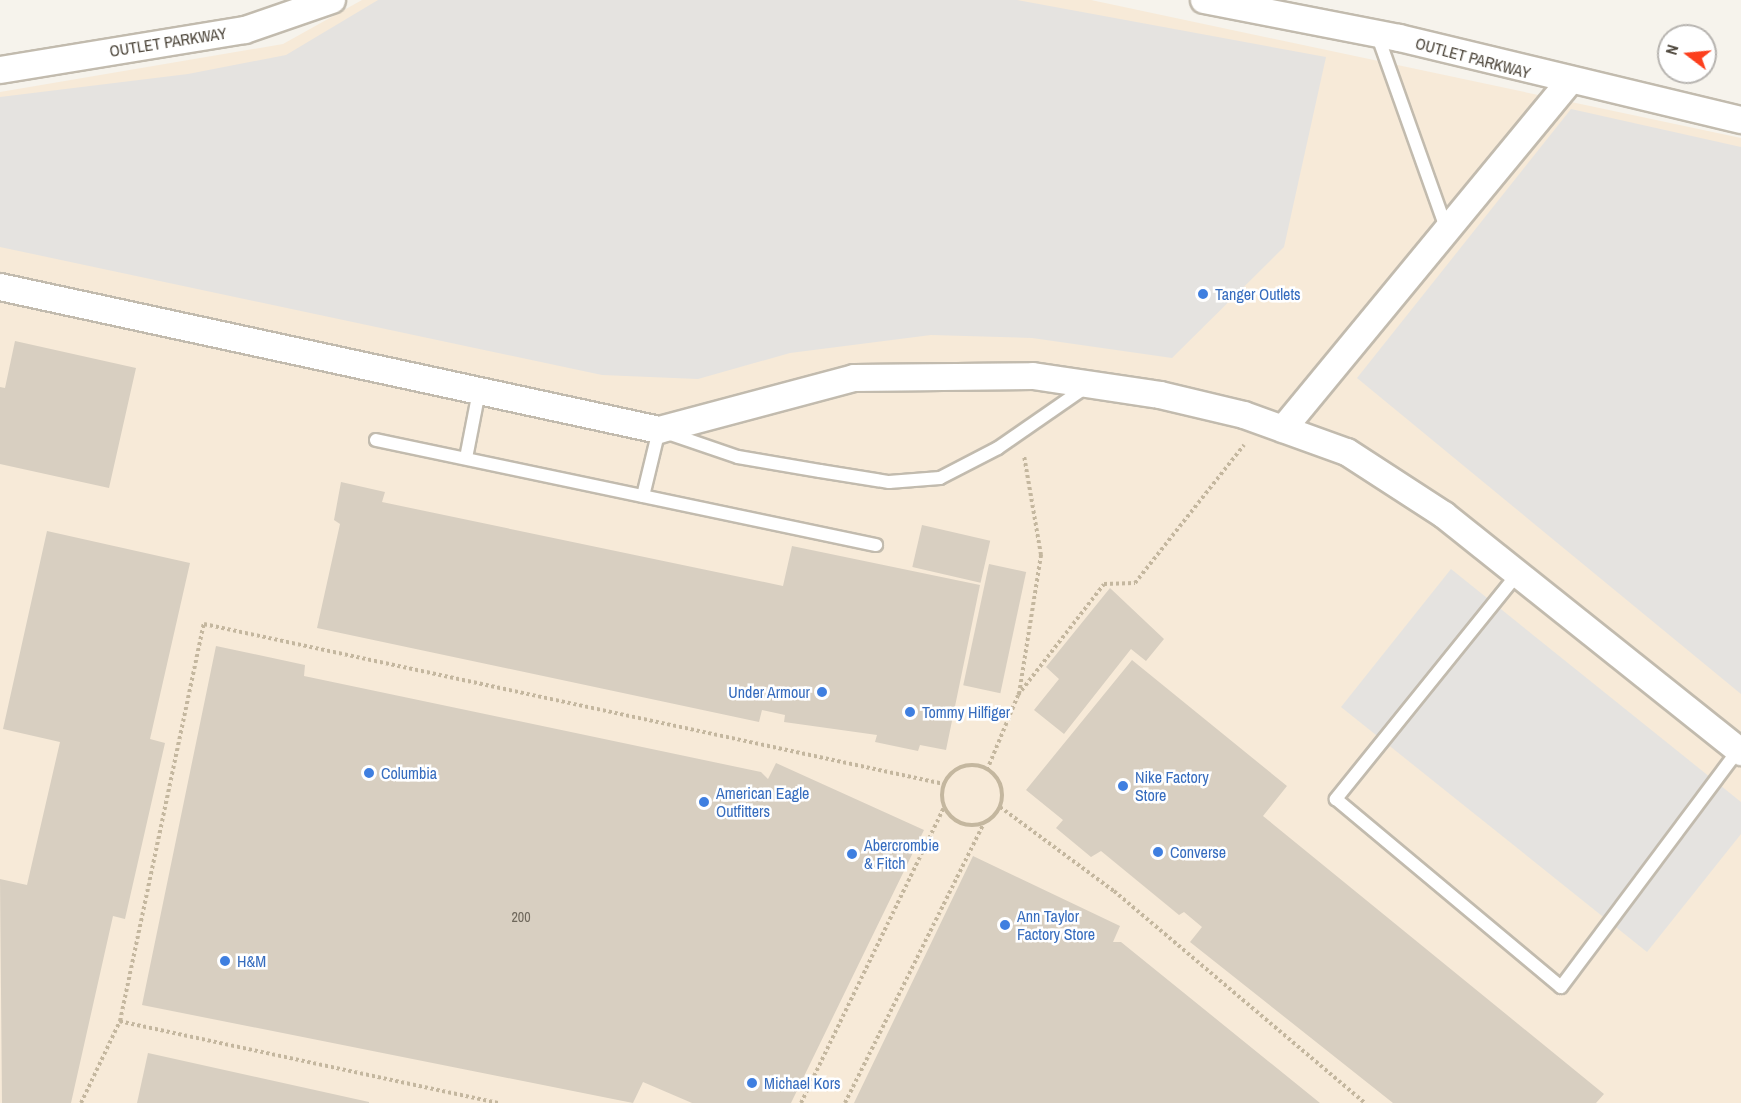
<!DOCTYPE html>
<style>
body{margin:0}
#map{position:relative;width:1741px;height:1103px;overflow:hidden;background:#f6f3ec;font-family:"Archivo Narrow",sans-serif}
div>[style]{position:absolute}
.commercial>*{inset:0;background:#f7ead8}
.parking>*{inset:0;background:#e5e3e0}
.building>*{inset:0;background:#d8cfc1;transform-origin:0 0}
.path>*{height:4px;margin-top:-2px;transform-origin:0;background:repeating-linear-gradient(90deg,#c4b79f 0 3px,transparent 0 6px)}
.path>.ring{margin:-2px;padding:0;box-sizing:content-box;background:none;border:4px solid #c4b79f;border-radius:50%}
.roads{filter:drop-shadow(2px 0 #c2bbae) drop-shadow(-2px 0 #c2bbae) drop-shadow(0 2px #c2bbae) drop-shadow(0 -2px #c2bbae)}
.service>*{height:12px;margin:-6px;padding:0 6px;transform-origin:6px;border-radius:6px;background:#fff}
.minor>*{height:26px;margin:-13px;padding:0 13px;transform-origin:13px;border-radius:13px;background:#fff}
.dots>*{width:16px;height:16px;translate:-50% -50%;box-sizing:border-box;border:3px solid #fff;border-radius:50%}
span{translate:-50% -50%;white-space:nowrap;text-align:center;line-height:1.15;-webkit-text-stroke:5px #fff;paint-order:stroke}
.number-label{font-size:14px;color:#6e675b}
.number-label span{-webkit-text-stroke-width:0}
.street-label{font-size:16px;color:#4b4439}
.shop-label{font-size:16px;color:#366cbe}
.left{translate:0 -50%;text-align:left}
.right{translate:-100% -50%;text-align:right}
.north{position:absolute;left:1657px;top:24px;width:60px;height:60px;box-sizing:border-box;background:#fff;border:2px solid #b7b4b0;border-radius:50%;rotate:286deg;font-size:16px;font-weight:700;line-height:24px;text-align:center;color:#4b4439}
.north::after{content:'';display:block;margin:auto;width:21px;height:27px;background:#fc3f1d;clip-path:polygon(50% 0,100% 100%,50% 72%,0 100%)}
</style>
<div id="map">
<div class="commercial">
<div style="clip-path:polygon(362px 0,1091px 0,1741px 138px,1741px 1103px,0 1103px,0 92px,283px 44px)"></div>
</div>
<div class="parking">
<div style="clip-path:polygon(378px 0,1017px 0,1326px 57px,1284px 247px,1172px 358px,1032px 338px,931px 335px,790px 353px,698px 379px,602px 375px,0 247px,0 97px,188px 74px,286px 55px)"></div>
<div style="clip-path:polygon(1571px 109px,1741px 147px,1741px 694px,1357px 378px)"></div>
<div style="clip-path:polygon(1451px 569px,1741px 802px,1741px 834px,1647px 952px,1341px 707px)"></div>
</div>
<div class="building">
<div style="clip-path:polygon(15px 341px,136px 368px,109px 488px,0 464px,0 387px,5px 388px)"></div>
<div style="clip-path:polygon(341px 482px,385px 492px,382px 502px,783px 586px,792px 546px,980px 585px,946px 750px,920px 745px,918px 751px,875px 742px,877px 735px,784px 722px,785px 715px,762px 710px,759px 722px,317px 628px,340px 524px,334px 520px)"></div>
<div style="left:922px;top:525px;width:70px;height:43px;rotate:13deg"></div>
<div style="clip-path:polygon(47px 531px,190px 563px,150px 739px,165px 743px,125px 919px,113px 916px,71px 1103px,2px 1103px,0 879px,27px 885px,60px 742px,3px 729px)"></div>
<div style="left:989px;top:564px;width:38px;height:124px;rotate:12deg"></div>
<div style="clip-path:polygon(1110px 588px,1164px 639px,1146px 661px,1131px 649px,1064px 734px,1034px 710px,1059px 679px,1046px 667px)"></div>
<div style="clip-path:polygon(216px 646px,305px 665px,304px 676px,761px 772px,768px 779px,776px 763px,924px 830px,791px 1103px,692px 1103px,643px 1082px,633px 1103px,142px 1005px)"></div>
<div style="clip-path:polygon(1132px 660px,1287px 786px,1263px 816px,1604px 1094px,1596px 1103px,1393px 1103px,1190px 942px,1202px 927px,1184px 912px,1179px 915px,1101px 851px,1091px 857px,1056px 828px,1063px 820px,1026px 790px)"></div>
<div style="clip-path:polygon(973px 856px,1120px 926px,1113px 942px,1121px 942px,1320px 1103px,854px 1103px)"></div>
<div style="clip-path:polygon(148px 1053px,369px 1102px,369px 1103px,137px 1103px)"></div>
</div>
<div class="path">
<div style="left:1019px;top:694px;width:141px;rotate:-81deg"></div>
<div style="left:1041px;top:555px;width:100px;rotate:-99.7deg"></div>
<div class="ring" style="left:942px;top:765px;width:56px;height:56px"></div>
<div style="left:987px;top:770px;width:81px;rotate:-67.5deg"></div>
<div style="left:1018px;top:695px;width:140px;rotate:-52.2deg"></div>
<div style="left:1104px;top:584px;width:31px;rotate:-2deg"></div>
<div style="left:1135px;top:583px;width:176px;rotate:-51.7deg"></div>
<div style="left:1000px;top:807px;width:142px;rotate:36.4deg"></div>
<div style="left:1114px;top:891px;width:329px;rotate:40.2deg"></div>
<div style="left:81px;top:1103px;width:91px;rotate:-64.6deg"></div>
<div style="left:498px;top:1103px;width:387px;rotate:-167.8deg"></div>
<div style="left:120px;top:1021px;width:406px;rotate:-78.1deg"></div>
<div style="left:204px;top:624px;width:757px;rotate:12.2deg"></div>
<div style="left:801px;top:1103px;width:329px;rotate:-64.2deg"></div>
<div style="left:845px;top:1103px;width:313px;rotate:-63.6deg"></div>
</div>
<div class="roads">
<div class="service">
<div style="left:1377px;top:34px;width:206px;rotate:70.4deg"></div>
<div style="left:376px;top:440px;width:511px;rotate:11.86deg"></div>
<div style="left:466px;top:458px;width:68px;rotate:-79deg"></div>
<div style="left:643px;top:496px;width:68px;rotate:-76.4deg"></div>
<div style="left:659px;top:430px;width:83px;rotate:18.9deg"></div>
<div style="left:738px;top:457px;width:83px;rotate:9.7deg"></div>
<div style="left:820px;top:471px;width:70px;rotate:9.1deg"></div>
<div style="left:889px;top:482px;width:51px;rotate:-4.5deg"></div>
<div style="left:940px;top:478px;width:65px;rotate:-27.3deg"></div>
<div style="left:998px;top:448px;width:107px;rotate:-34.7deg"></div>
<div style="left:1519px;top:572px;width:292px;rotate:128.9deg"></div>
<div style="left:1336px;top:799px;width:293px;rotate:39.9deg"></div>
<div style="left:1561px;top:987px;width:296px;rotate:-53.2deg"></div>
</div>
<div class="minor">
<div style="left:1204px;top:0;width:199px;rotate:11deg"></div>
<div style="left:1399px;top:38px;width:352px;rotate:13.5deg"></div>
<div style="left:0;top:70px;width:248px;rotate:-9.3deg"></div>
<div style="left:245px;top:30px;width:92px;rotate:-19deg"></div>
<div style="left:0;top:287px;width:674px;rotate:12.24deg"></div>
<div style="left:659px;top:430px;width:202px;rotate:-14.9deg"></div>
<div style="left:854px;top:378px;width:179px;rotate:-0.6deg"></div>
<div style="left:1033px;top:376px;width:128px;rotate:8.5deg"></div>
<div style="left:1160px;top:395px;width:86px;rotate:13.4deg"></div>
<div style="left:1244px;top:415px;width:109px;rotate:19.8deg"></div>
<div style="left:1347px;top:452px;width:116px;rotate:33deg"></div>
<div style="left:1444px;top:515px;width:380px;rotate:38.6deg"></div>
<div style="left:1283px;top:429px;width:448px;rotate:-50.5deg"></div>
</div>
</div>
<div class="dots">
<div style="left:1203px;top:294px;background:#3f7fe0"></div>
<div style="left:822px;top:692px;background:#3f7fe0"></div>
<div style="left:910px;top:712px;background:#3f7fe0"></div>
<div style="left:369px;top:773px;background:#3f7fe0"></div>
<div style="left:1123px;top:786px;background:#3f7fe0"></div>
<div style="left:704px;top:802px;background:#3f7fe0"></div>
<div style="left:1158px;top:852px;background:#3f7fe0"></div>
<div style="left:852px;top:854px;background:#3f7fe0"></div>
<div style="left:1005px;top:925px;background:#3f7fe0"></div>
<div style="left:225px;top:961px;background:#3f7fe0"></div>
<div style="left:752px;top:1083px;background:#3f7fe0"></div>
</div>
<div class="number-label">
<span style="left:521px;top:917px">200</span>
</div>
<div class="street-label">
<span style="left:168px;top:42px;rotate:-9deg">OUTLET PARKWAY</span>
<span style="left:1473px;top:58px;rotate:15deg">OUTLET PARKWAY</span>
</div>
<div class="shop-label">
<span class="left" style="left:1215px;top:294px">Tanger Outlets</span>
<span class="right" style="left:810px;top:692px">Under Armour</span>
<span class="left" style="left:922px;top:712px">Tommy Hilfiger</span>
<span class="left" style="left:381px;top:773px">Columbia</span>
<span class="left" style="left:1135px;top:786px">Nike Factory<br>Store</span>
<span class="left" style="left:716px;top:802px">American Eagle<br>Outfitters</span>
<span class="left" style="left:864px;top:854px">Abercrombie<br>&amp; Fitch</span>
<span class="left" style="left:1170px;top:852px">Converse</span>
<span class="left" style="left:1017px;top:925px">Ann Taylor<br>Factory Store</span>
<span class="left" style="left:237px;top:961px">H&amp;M</span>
<span class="left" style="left:764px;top:1083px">Michael Kors</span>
</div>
<div class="north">N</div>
</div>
